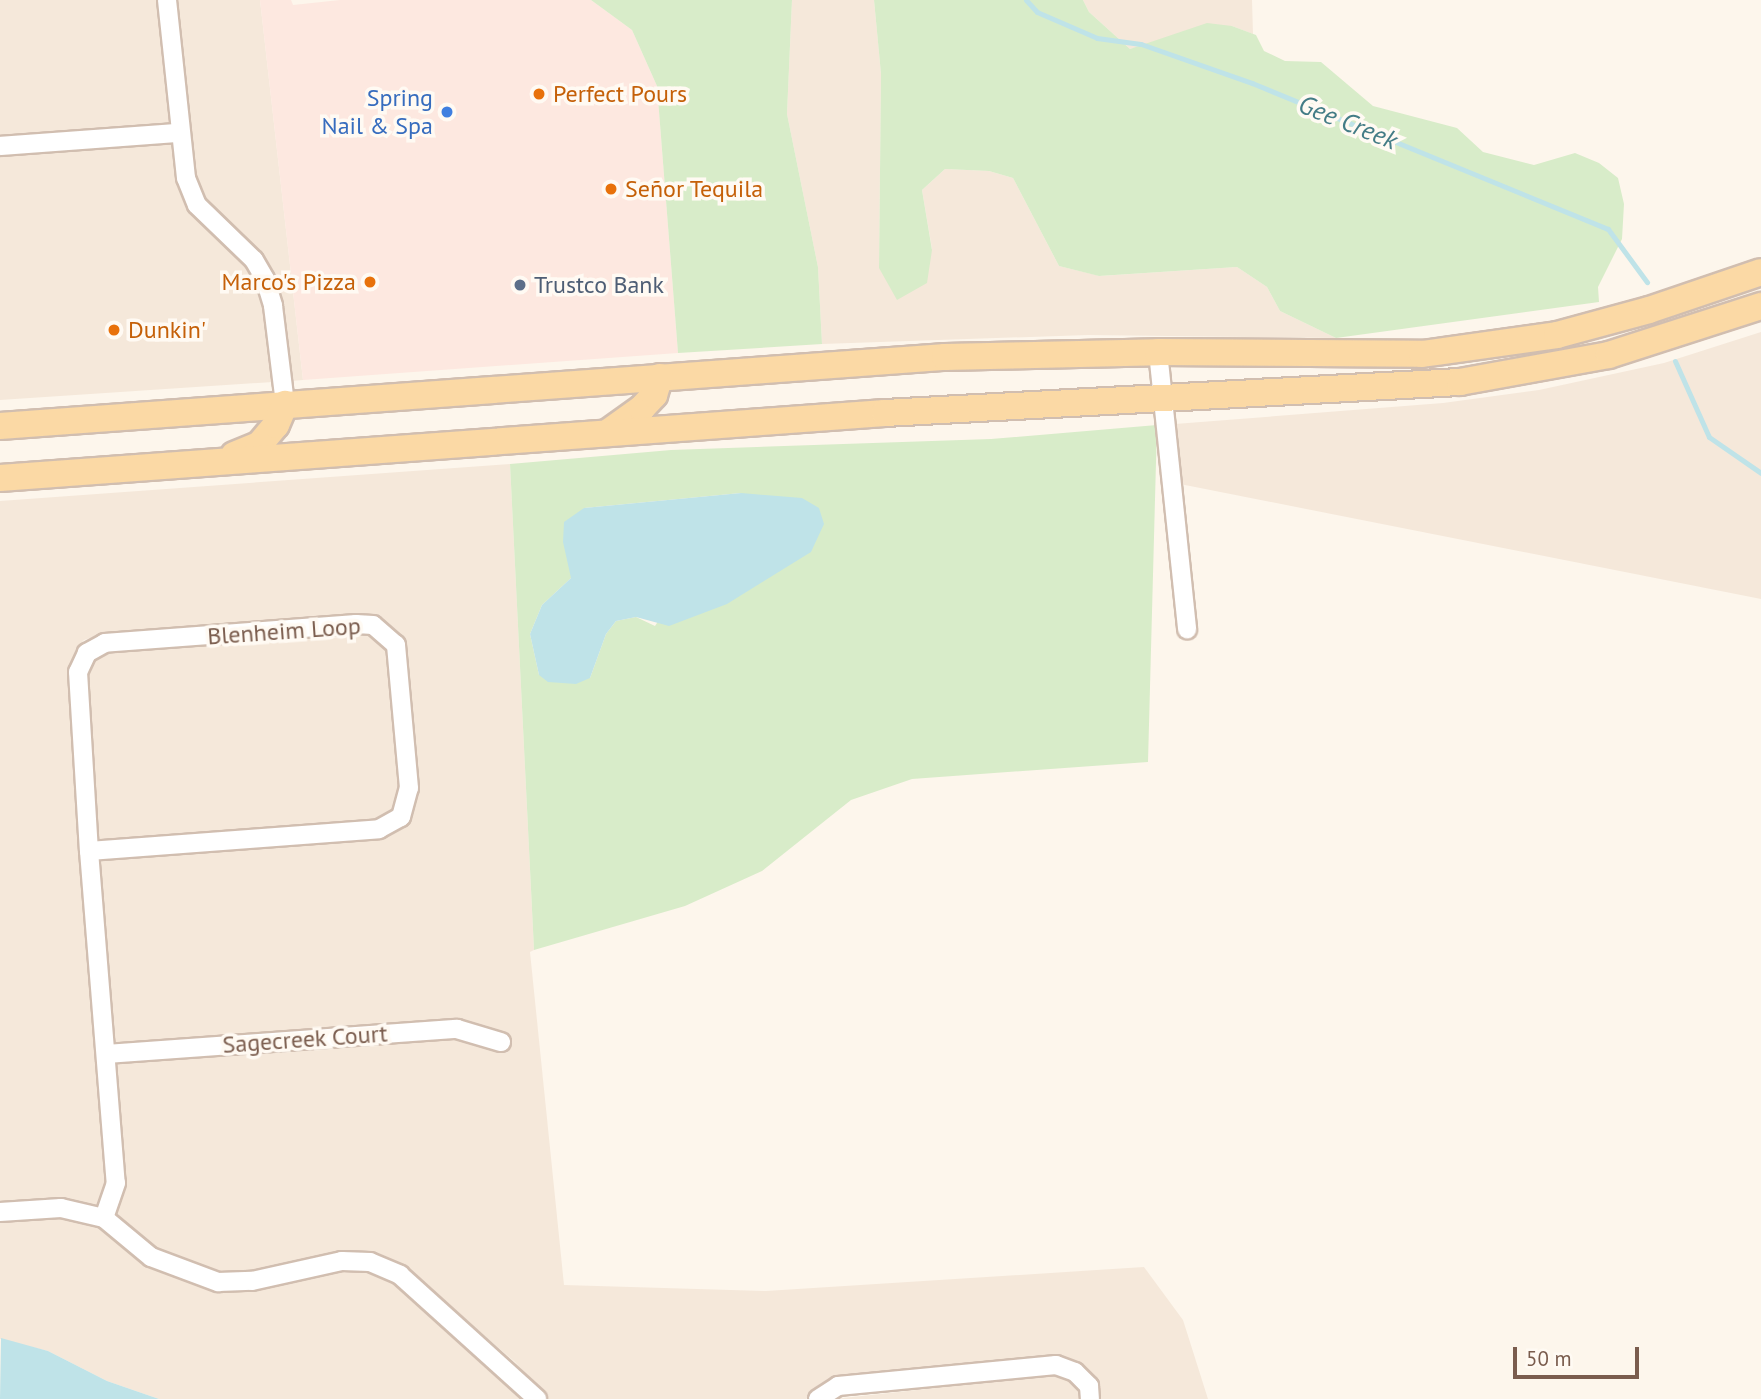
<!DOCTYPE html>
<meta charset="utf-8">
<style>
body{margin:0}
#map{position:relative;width:1761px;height:1399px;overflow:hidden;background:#fdf6ec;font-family:"PT Sans",sans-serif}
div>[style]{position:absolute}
.residential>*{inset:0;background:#f5e8da}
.commercial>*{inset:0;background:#fde8e0}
.green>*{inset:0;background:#d8ecc9}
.water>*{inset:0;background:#bfe3e8}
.stream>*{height:5px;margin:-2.5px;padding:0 2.5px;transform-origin:2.5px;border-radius:2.5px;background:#bfe3e8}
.roads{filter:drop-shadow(2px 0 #d1beb0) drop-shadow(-2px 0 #d1beb0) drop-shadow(0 2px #d1beb0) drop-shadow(0 -2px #d1beb0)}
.minor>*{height:18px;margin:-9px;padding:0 9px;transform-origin:9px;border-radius:9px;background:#fff}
.primary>*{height:26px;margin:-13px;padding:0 13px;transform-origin:13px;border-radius:13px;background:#fbd9a5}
.dots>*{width:19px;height:19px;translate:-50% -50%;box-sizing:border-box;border:4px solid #fffaf3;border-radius:50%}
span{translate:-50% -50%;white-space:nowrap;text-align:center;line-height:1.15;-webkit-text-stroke:7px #fffaf3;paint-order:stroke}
.food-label{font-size:24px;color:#c56008}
.left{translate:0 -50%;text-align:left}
.right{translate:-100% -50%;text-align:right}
.shop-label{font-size:24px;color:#366cbe}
.service-label{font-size:24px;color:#4e5e75}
.street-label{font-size:24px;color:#7a5c4d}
.water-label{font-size:26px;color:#437c86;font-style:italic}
.scale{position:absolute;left:1513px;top:1347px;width:126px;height:32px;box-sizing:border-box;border:4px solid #7a5c4d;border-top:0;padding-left:9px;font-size:21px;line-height:24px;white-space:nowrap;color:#7a5c4d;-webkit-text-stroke:5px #fffaf3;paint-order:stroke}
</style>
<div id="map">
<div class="residential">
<div style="clip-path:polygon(0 0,159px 0,169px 123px,0 136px)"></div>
<div style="clip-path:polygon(176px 0,260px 0,303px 380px,291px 381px,282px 305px,272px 274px,260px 253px,204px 199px,195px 175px)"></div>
<div style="clip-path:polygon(792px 0,874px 0,881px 74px,879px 268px,932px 249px,922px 190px,945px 169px,989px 171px,1013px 178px,1059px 266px,1100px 276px,1237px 267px,1267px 287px,1280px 311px,1336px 338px,1088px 335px,822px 344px,818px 267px,787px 114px)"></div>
<div style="clip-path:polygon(1083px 0,1252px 0,1253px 34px,1232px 26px,1130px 49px,1089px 12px)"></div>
<div style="clip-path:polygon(171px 143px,178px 180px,190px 209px,247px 267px,257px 284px,265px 309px,273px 382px,0 400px,0 155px)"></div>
<div style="clip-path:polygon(1761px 332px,1761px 599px,1180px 484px,1175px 424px,1443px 403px,1539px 390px,1664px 363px)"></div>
<div style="clip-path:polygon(510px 464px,534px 950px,530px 952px,564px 1285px,766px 1291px,1144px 1267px,1183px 1320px,1208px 1399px,1099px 1399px,1095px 1379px,1081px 1364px,1055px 1355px,837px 1376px,806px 1399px,549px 1399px,515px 1362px,405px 1267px,373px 1253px,342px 1251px,251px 1271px,219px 1272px,156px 1249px,115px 1215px,124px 1182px,115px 1062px,456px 1038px,507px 1053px,511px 1035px,456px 1019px,114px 1043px,99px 860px,380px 839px,409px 821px,418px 787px,405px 644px,394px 628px,373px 615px,105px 633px,84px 640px,76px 649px,69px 673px,107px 1182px,99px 1207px,61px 1198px,0 1203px,0 501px)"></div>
<div style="clip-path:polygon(370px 635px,388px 649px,401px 788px,394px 810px,377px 820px,97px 840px,86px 675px,94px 660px,107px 652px)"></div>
<div style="clip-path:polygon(61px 1218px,101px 1228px,149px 1267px,215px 1292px,253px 1291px,342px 1271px,368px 1272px,396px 1283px,524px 1399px,159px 1399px,107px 1381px,48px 1351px,0 1339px,0 1222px)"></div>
<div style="clip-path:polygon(1055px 1375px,1071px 1380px,1081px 1391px,1081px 1399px,834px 1399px)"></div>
</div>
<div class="commercial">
<div style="clip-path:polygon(260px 0,291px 0,293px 5px,340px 0,591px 0,632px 30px,657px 86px,678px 353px,303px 380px)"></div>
</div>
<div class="green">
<div style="clip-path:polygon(591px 0,792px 0,787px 114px,818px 267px,822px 344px,678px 353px,657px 86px,632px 30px)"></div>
<div style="clip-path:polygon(874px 0,1083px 0,1089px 12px,1130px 49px,1207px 23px,1232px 26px,1256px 35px,1264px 51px,1285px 61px,1321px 62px,1373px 106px,1457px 128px,1483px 152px,1534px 165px,1575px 153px,1599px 163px,1618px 178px,1624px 204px,1622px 239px,1598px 287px,1599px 302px,1336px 338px,1280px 311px,1267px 287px,1237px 267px,1099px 276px,1059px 266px,1013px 178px,989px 171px,945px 169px,922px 190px,932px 250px,927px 283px,897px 300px,879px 268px,881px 74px)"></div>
<div style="clip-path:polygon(evenodd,1157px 425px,1148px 762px,912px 779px,851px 800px,762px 871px,685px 906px,534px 950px,510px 464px,671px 450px,991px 439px,1157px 425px,741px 493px,655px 626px,636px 617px,616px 621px,606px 634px,590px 678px,539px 675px,530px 634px,542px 605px,571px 578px,584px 508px,741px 493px)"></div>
</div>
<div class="water">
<div style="clip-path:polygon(741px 493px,802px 498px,819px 508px,824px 524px,811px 552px,727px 604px,669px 626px,636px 617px,616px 621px,606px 634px,590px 678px,576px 684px,548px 682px,539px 675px,530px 634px,542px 605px,571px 578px,563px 542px,564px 522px,584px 508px)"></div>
<div style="clip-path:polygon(1px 1338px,48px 1351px,107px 1381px,159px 1399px,0 1399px)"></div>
</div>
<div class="stream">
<div style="left:1026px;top:0;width:16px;rotate:47deg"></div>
<div style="left:1037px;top:12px;width:65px;rotate:23.4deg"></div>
<div style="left:1097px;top:38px;width:44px;rotate:7.8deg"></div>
<div style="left:1141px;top:44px;width:118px;rotate:19.4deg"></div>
<div style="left:1252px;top:83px;width:385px;rotate:22.3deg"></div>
<div style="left:1608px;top:229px;width:66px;rotate:53.7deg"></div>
<div style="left:1675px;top:361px;width:83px;rotate:65.9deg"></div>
<div style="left:1709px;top:437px;width:63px;rotate:34.7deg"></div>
</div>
<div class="roads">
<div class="minor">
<div style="left:167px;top:0;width:179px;rotate:83.9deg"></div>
<div style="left:186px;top:178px;width:29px;rotate:68deg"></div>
<div style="left:197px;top:205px;width:79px;rotate:44deg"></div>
<div style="left:254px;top:260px;width:22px;rotate:60deg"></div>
<div style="left:265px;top:279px;width:28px;rotate:73deg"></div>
<div style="left:273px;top:306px;width:99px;rotate:83deg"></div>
<div style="left:0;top:146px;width:178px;rotate:-4.2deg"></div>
<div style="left:1158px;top:352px;width:279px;rotate:84deg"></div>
<div style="left:89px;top:851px;width:291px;rotate:-4.3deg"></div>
<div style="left:379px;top:829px;width:25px;rotate:-29deg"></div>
<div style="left:401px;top:817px;width:30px;rotate:-75deg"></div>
<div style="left:409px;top:788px;width:144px;rotate:-95.2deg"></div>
<div style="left:396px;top:645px;width:30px;rotate:-139deg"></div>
<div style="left:373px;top:625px;width:17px;rotate:-177deg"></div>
<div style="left:356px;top:624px;width:252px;rotate:175.7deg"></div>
<div style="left:105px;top:643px;width:21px;rotate:151deg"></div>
<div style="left:87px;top:653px;width:21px;rotate:115deg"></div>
<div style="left:78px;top:672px;width:179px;rotate:86.5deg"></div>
<div style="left:89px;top:851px;width:333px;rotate:85.4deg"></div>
<div style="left:116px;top:1183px;width:37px;rotate:109deg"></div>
<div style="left:106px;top:1054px;width:352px;rotate:-4.1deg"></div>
<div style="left:457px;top:1029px;width:46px;rotate:16.5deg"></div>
<div style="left:0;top:1212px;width:61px;rotate:-3.8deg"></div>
<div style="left:61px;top:1208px;width:44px;rotate:13.1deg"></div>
<div style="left:104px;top:1218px;width:61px;rotate:39.7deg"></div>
<div style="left:151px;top:1257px;width:72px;rotate:20.5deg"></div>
<div style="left:218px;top:1282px;width:34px;rotate:-2deg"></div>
<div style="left:252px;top:1281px;width:92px;rotate:-12.5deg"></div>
<div style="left:342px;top:1261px;width:28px;rotate:2deg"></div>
<div style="left:370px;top:1262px;width:33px;rotate:23deg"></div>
<div style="left:400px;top:1275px;width:185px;rotate:42.1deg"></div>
<div style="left:818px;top:1399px;width:24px;rotate:-33deg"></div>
<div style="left:838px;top:1386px;width:219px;rotate:-5.5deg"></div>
<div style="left:1056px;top:1365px;width:20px;rotate:20deg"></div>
<div style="left:1075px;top:1372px;width:20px;rotate:45deg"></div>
<div style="left:1089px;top:1386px;width:13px;rotate:86deg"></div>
</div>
<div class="primary">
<div style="left:0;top:426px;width:948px;rotate:-4.18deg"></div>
<div style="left:945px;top:357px;width:213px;rotate:-1.3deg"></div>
<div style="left:1158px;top:352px;width:264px;rotate:0.4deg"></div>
<div style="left:1422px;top:354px;width:136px;rotate:-8deg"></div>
<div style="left:1557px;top:335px;width:95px;rotate:-15.2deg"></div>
<div style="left:1649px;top:310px;width:118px;rotate:-18.7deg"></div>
<div style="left:607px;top:433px;width:43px;rotate:-35.5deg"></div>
<div style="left:642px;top:408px;width:18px;rotate:-47deg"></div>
<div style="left:654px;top:395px;width:19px;rotate:-72deg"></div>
<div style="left:234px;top:455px;width:27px;rotate:-22deg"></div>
<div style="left:259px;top:445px;width:26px;rotate:-50deg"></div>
<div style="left:276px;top:425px;width:23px;rotate:-67deg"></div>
<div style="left:0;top:478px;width:887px;rotate:-4.2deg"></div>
<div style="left:885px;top:413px;width:576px;rotate:-3.09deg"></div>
<div style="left:1460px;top:382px;width:151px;rotate:-10.3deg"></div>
<div style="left:1609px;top:355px;width:160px;rotate:-17.9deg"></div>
</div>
</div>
<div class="dots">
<div style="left:539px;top:94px;background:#e8710a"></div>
<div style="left:447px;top:112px;background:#3f7fe0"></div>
<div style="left:611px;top:189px;background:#e8710a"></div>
<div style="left:370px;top:282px;background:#e8710a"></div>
<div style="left:520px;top:285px;background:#5c6f8a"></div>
<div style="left:114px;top:330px;background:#e8710a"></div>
</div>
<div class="food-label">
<span class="left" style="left:553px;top:94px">Perfect Pours</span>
<span class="left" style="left:625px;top:189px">Señor Tequila</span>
<span class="right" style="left:356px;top:282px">Marco's Pizza</span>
<span class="left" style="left:128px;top:330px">Dunkin'</span>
</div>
<div class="shop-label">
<span class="right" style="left:433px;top:112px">Spring<br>Nail &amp; Spa</span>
</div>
<div class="service-label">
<span class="left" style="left:534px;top:285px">Trustco Bank</span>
</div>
<div class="street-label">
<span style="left:284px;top:631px;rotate:-4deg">Blenheim Loop</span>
<span style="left:305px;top:1039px;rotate:-4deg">Sagecreek Court</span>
</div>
<div class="water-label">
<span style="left:1348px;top:122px;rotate:22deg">Gee Creek</span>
</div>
<div class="scale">50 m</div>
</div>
